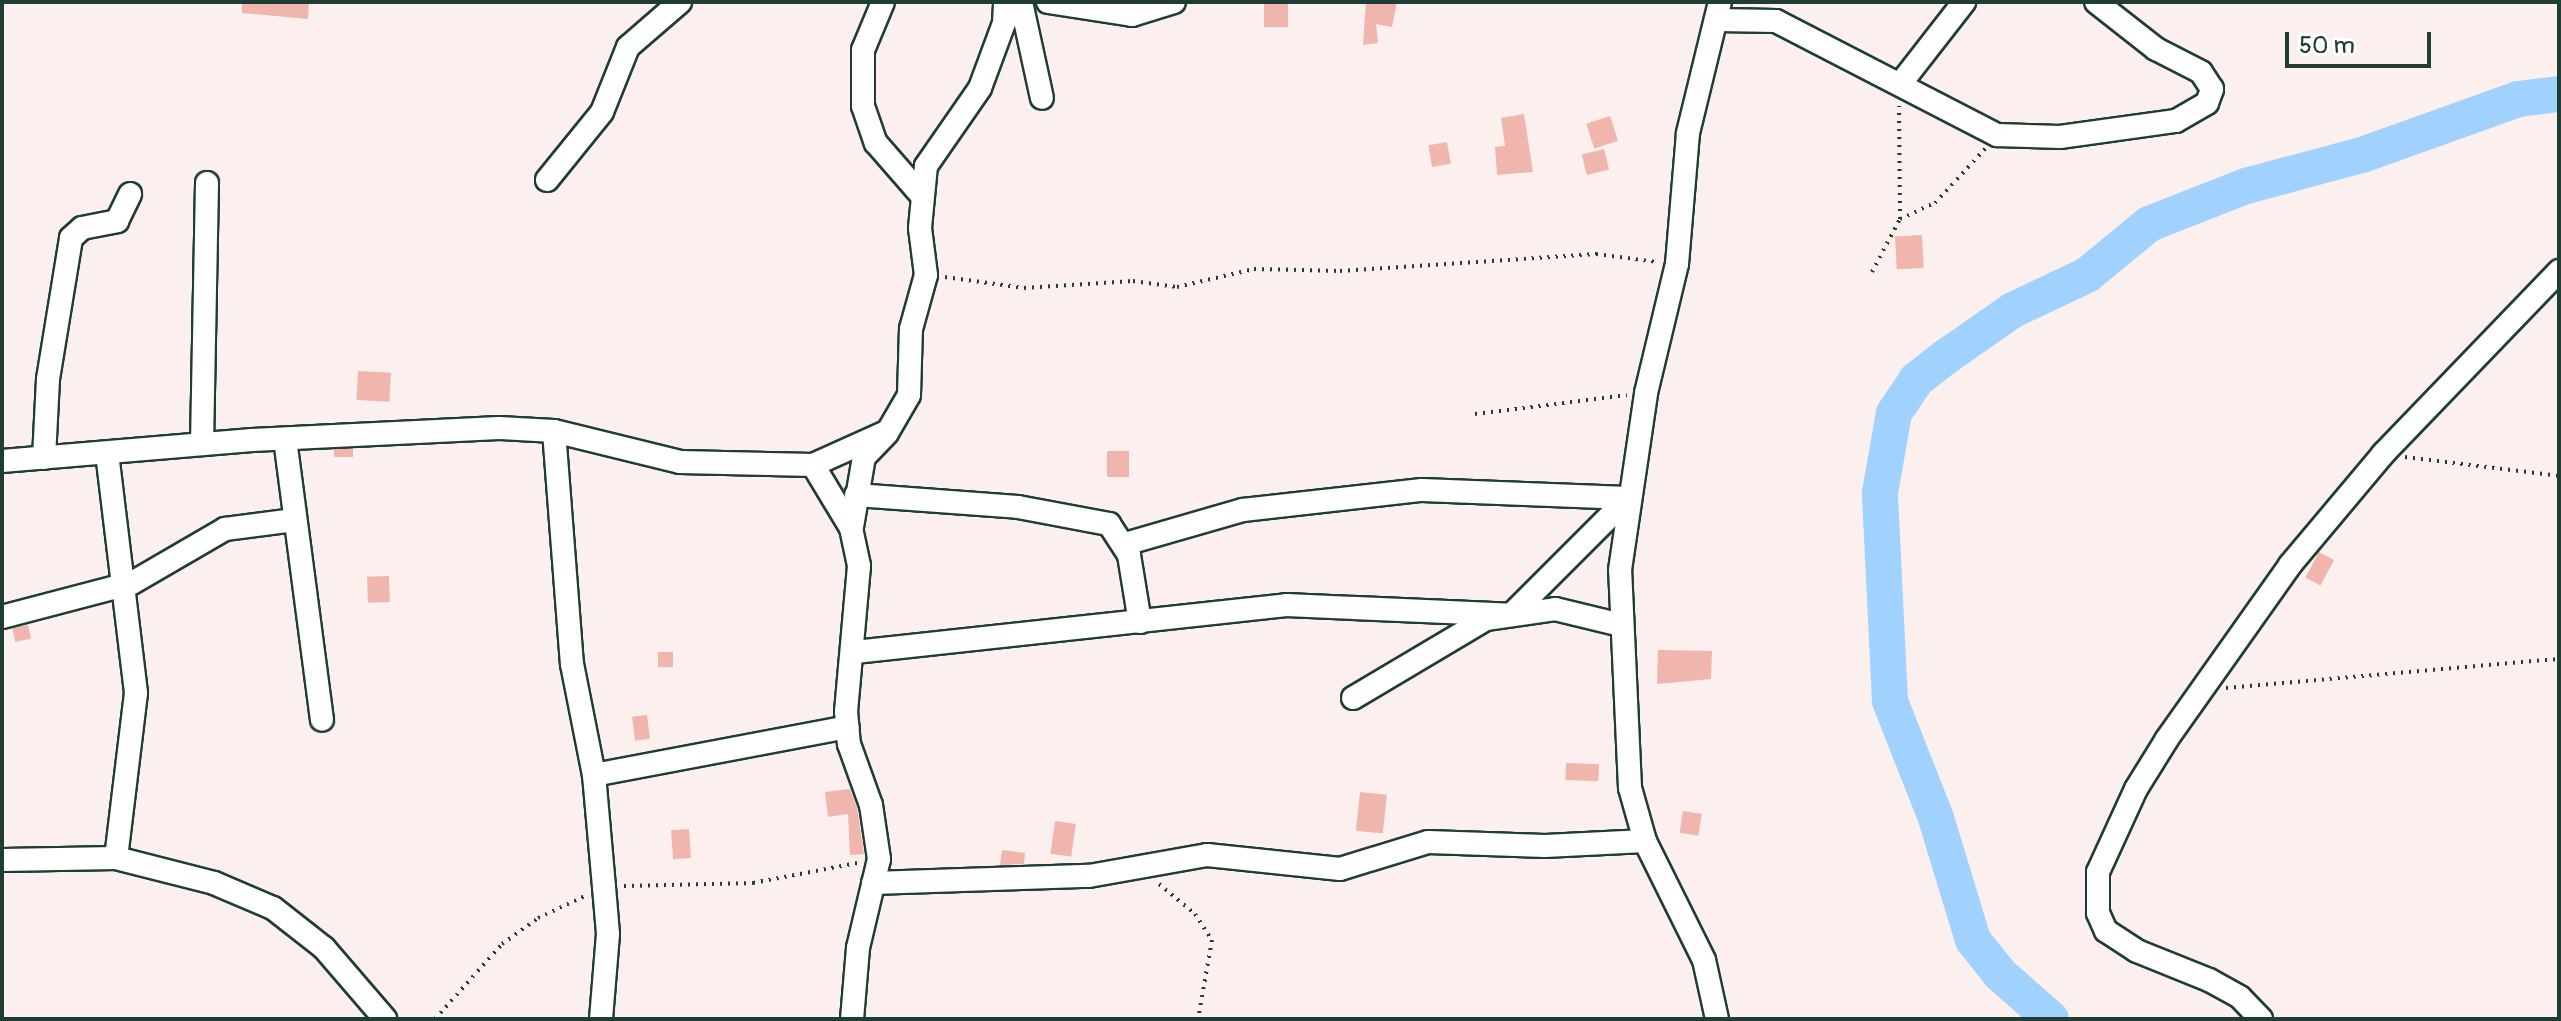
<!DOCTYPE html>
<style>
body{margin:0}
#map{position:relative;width:2561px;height:1021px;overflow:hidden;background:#fcf0ef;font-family:Pangolin,sans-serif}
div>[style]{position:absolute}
.river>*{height:36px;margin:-18px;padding:0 18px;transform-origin:18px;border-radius:18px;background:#a0d2fd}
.building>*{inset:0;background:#f0b5ad;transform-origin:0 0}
.path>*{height:4px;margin-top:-2px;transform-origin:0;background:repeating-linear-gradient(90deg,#1f3d34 0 2px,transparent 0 8px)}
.roads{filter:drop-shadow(2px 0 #1f3d34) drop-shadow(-2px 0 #1f3d34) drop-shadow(0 2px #1f3d34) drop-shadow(0 -2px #1f3d34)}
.minor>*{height:22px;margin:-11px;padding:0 11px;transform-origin:11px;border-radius:11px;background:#fff}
span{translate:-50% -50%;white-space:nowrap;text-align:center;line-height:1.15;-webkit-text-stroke:8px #fff;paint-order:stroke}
.frame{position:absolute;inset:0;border:4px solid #1f3d34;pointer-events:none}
.scale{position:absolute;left:2285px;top:32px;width:146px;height:36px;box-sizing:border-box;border:4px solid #1f3d34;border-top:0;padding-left:10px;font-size:24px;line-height:28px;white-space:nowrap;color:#1f3d34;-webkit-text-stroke:6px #fff;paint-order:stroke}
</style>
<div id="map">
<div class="river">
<div style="left:2051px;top:1019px;width:68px;rotate:-138.6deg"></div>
<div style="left:2000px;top:974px;width:43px;rotate:-128.5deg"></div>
<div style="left:1973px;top:940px;width:127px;rotate:-106.9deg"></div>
<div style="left:1936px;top:818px;width:126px;rotate:-111.5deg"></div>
<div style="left:1890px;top:701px;width:208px;rotate:-92.8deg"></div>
<div style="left:1880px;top:493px;width:81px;rotate:-80.1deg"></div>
<div style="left:1894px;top:413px;width:40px;rotate:-56deg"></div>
<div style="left:1916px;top:380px;width:39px;rotate:-38deg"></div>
<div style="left:1947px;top:356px;width:80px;rotate:-34.9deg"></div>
<div style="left:2013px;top:310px;width:82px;rotate:-25.3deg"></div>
<div style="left:2087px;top:275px;width:80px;rotate:-39.4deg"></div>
<div style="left:2149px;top:224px;width:104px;rotate:-21.4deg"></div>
<div style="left:2246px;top:186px;width:120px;rotate:-15deg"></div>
<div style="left:2362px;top:155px;width:166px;rotate:-19.7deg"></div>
<div style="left:2518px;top:99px;width:41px;rotate:-7deg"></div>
</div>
<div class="building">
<div style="clip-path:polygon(242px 2px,309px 2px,308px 19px,242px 13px)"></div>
<div style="left:1264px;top:2px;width:24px;height:25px"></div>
<div style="clip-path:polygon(1366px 2px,1397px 2px,1392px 27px,1376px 24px,1378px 43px,1363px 45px)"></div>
<div style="clip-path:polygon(1524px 114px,1533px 172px,1497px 175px,1495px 147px,1505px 146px,1501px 118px)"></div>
<div style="left:1610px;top:116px;width:26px;height:25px;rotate:72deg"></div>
<div style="left:1447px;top:142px;width:22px;height:19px;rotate:80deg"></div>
<div style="left:1604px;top:149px;width:21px;height:23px;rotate:76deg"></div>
<div style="left:1922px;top:235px;width:33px;height:27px;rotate:87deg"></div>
<div style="left:358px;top:371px;width:33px;height:29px;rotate:3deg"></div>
<div style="left:353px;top:449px;width:8px;height:19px;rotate:90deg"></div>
<div style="left:1129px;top:451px;width:26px;height:22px;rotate:90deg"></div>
<div style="left:2319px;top:552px;width:17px;height:29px;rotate:28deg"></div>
<div style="left:389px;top:576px;width:26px;height:22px;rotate:88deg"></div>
<div style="left:28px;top:625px;width:14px;height:16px;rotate:78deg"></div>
<div style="clip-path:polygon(1658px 650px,1712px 651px,1711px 679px,1657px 684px)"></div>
<div style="left:658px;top:652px;width:15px;height:15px"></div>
<div style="left:647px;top:715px;width:24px;height:15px;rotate:83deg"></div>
<div style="left:1566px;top:763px;width:33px;height:17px;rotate:2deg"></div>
<div style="clip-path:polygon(850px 789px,857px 808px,864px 854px,850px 855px,848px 814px,828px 817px,825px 792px)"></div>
<div style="left:1360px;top:792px;width:27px;height:39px;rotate:6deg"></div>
<div style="left:1683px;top:811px;width:19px;height:22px;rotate:9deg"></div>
<div style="left:1055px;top:821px;width:21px;height:33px;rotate:8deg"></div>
<div style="left:689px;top:829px;width:29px;height:18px;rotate:86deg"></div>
<div style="clip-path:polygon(1002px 850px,1025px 853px,1024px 864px,1000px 865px)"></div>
</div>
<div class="path">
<div style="left:1900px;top:219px;width:38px;rotate:-25deg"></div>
<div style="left:1935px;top:203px;width:74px;rotate:-47.2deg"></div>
<div style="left:1872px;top:272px;width:60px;rotate:-62.2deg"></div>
<div style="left:1900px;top:219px;width:113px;rotate:-90.5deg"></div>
<div style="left:945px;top:277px;width:80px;rotate:7.9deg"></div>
<div style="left:1024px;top:288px;width:109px;rotate:-3.7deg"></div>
<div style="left:1133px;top:281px;width:44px;rotate:7.8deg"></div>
<div style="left:1177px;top:287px;width:79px;rotate:-13.2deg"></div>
<div style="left:1254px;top:269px;width:86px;rotate:1.3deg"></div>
<div style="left:1340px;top:271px;width:257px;rotate:-3.8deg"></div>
<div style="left:1596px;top:254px;width:63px;rotate:7.4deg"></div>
<div style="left:1475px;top:414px;width:153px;rotate:-7.1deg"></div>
<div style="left:2405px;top:457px;width:155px;rotate:7deg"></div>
<div style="left:2226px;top:688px;width:334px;rotate:-5deg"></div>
<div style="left:1159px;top:884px;width:47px;rotate:39.8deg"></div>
<div style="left:1195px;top:914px;width:31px;rotate:57deg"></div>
<div style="left:1212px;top:940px;width:80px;rotate:100deg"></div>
<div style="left:624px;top:886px;width:129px;rotate:-1.3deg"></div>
<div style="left:753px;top:883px;width:106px;rotate:-10.9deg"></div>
<div style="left:435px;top:1019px;width:101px;rotate:-48.2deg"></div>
<div style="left:502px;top:944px;width:44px;rotate:-35.8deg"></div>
<div style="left:538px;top:918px;width:52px;rotate:-25.1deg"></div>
</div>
<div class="roads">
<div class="minor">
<div style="left:883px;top:2px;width:52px;rotate:112.6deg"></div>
<div style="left:863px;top:50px;width:56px;rotate:90deg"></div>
<div style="left:863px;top:106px;width:39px;rotate:71deg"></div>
<div style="left:876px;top:143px;width:70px;rotate:49deg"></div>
<div style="left:1021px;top:2px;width:98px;rotate:77.7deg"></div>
<div style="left:1048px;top:2px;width:85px;rotate:8.8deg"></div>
<div style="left:1132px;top:15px;width:44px;rotate:-17.2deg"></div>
<div style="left:1718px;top:20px;width:58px;rotate:1deg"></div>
<div style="left:1776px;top:21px;width:249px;rotate:27.3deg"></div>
<div style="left:1997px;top:135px;width:63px;rotate:1.8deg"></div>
<div style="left:2060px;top:137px;width:117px;rotate:-7.9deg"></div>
<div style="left:2176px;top:121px;width:36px;rotate:-30deg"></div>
<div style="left:2207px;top:103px;width:15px;rotate:-70deg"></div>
<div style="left:2212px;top:89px;width:20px;rotate:-123deg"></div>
<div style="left:2201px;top:72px;width:51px;rotate:-152.9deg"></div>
<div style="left:2156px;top:49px;width:76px;rotate:-141.9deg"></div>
<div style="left:1901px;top:83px;width:103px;rotate:-52.1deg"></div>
<div style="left:547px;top:180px;width:87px;rotate:-51deg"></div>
<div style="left:602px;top:112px;width:70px;rotate:-68.2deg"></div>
<div style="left:628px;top:47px;width:69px;rotate:-40.9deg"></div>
<div style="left:554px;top:431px;width:234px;rotate:85.6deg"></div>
<div style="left:572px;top:664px;width:113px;rotate:78.8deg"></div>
<div style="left:594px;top:775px;width:112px;rotate:84.9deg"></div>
<div style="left:604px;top:887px;width:47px;rotate:85.1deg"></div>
<div style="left:608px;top:934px;width:85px;rotate:94.7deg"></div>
<div style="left:285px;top:439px;width:283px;rotate:82.5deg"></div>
<div style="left:202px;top:444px;width:261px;rotate:-88.9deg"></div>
<div style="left:107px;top:453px;width:242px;rotate:83.1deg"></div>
<div style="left:136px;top:693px;width:166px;rotate:96.9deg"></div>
<div style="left:44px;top:458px;width:79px;rotate:-87.1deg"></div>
<div style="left:48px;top:379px;width:143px;rotate:-80.7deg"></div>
<div style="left:71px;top:238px;width:15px;rotate:-42deg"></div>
<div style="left:82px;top:228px;width:36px;rotate:-11deg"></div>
<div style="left:117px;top:221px;width:30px;rotate:-64deg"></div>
<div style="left:2px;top:461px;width:251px;rotate:-4.8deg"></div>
<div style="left:252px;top:440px;width:247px;rotate:-2.8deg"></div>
<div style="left:499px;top:428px;width:55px;rotate:3.1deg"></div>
<div style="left:554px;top:431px;width:130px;rotate:13.8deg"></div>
<div style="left:680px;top:462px;width:133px;rotate:1.3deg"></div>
<div style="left:813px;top:465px;width:74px;rotate:58.9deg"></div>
<div style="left:851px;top:528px;width:39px;rotate:78deg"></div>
<div style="left:859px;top:566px;width:146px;rotate:95.1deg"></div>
<div style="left:846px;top:711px;width:33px;rotate:85deg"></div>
<div style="left:849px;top:744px;width:65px;rotate:70.2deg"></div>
<div style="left:871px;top:805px;width:55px;rotate:81.6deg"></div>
<div style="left:879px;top:859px;width:91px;rotate:103.3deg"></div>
<div style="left:858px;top:948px;width:71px;rotate:94.8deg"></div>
<div style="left:813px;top:465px;width:78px;rotate:-24.3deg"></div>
<div style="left:856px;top:495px;width:162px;rotate:4.2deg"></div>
<div style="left:1018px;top:507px;width:93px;rotate:10.6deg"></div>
<div style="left:1109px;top:524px;width:37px;rotate:57deg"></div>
<div style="left:1129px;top:555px;width:68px;rotate:80.7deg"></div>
<div style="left:852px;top:527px;width:71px;rotate:-80.3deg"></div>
<div style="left:864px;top:457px;width:33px;rotate:-46deg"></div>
<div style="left:887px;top:433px;width:44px;rotate:-59.9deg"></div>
<div style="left:909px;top:395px;width:66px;rotate:-88.3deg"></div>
<div style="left:911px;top:329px;width:56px;rotate:-74.5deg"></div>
<div style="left:926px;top:275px;width:47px;rotate:-97.3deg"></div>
<div style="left:920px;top:228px;width:62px;rotate:-84.5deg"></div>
<div style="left:926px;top:166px;width:95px;rotate:-55.3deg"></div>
<div style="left:980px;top:88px;width:69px;rotate:-69.7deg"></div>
<div style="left:1004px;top:23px;width:21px;rotate:-87deg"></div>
<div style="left:1125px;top:544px;width:123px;rotate:-16.1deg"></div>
<div style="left:1243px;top:510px;width:180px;rotate:-6.4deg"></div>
<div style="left:1422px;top:490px;width:206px;rotate:2.2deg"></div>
<div style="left:2px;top:617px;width:134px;rotate:-14.7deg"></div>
<div style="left:132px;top:583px;width:108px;rotate:-30.1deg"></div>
<div style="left:225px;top:529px;width:70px;rotate:-7.4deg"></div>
<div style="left:855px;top:652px;width:434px;rotate:-6.2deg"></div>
<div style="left:1286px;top:605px;width:225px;rotate:2.5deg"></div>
<div style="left:1511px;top:615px;width:165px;rotate:-45deg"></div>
<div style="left:1353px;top:698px;width:155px;rotate:-30.7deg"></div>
<div style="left:1486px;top:619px;width:70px;rotate:-8.2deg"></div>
<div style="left:1555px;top:609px;width:68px;rotate:13.6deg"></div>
<div style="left:594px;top:775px;width:258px;rotate:-10.7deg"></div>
<div style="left:2px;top:860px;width:114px;rotate:-1deg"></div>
<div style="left:116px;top:858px;width:101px;rotate:14.3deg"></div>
<div style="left:214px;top:883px;width:64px;rotate:23deg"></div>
<div style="left:273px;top:908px;width:65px;rotate:38.1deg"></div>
<div style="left:324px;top:948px;width:94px;rotate:49.3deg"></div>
<div style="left:873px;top:883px;width:216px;rotate:-1.9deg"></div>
<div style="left:1089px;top:876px;width:120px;rotate:-10.1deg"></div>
<div style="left:1207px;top:855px;width:134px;rotate:6deg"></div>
<div style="left:1340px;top:869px;width:92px;rotate:-17.1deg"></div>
<div style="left:1428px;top:842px;width:117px;rotate:2deg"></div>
<div style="left:1545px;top:846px;width:100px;rotate:-2.9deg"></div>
<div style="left:1717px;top:1019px;width:60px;rotate:-102.4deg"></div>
<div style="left:1704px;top:960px;width:133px;rotate:-116.4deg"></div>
<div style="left:1645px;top:841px;width:55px;rotate:-105.8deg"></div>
<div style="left:1630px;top:788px;width:218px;rotate:-92.6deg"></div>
<div style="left:1620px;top:570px;width:179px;rotate:-81.6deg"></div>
<div style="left:1646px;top:393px;width:133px;rotate:-76.5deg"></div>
<div style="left:1677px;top:264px;width:131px;rotate:-85.2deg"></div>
<div style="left:1688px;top:133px;width:135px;rotate:-76.3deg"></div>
<div style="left:2261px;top:1019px;width:30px;rotate:-134deg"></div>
<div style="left:2240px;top:997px;width:35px;rotate:-151deg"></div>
<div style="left:2209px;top:980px;width:78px;rotate:-158.1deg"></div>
<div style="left:2137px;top:951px;width:37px;rotate:-147deg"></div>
<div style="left:2106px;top:931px;width:20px;rotate:-114deg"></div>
<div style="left:2098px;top:913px;width:41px;rotate:-90deg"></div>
<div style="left:2098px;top:872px;width:91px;rotate:-65.4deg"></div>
<div style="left:2136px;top:789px;width:59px;rotate:-58.2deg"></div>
<div style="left:2167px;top:739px;width:213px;rotate:-54.7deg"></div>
<div style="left:2290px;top:565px;width:145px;rotate:-50deg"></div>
<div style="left:2383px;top:454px;width:254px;rotate:-46.1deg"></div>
</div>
</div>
<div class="frame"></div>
<div class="scale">50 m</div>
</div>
